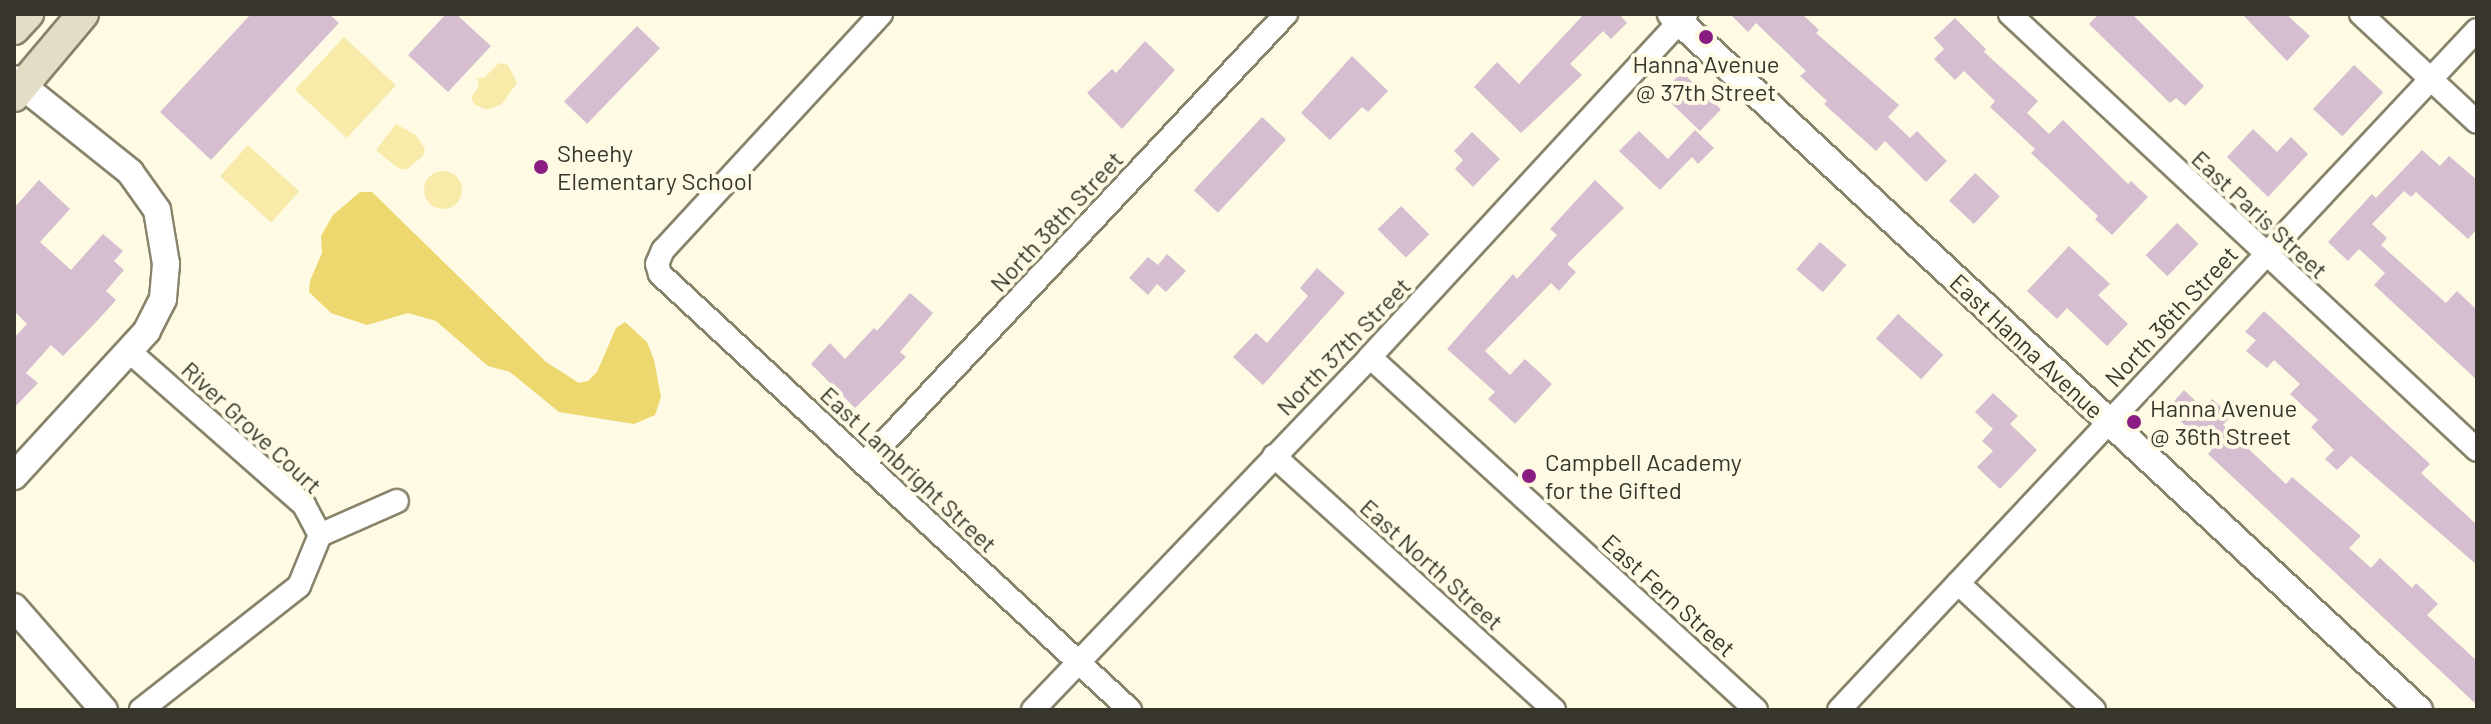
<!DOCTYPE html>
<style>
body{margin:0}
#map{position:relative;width:2491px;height:724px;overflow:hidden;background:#fefae4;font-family:Barlow,sans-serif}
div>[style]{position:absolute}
.green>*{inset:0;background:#f8ebaa;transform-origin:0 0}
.round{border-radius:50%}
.water>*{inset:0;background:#edd76f}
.building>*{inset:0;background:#d4bed0;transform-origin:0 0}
.roads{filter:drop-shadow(2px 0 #88836b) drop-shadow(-2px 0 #88836b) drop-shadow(0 2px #88836b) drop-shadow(0 -2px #88836b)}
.minor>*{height:22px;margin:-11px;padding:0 11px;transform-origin:11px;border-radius:11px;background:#fff}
.tertiary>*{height:26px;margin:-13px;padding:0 13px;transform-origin:13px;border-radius:13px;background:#fff}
.secondary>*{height:30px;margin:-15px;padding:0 15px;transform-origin:15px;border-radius:15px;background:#e2ddc4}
.dots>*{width:22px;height:22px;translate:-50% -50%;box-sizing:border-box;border:4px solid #fefae4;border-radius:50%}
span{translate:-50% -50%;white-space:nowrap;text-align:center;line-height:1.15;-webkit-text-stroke:8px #fefae4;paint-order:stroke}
.poi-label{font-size:24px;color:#38362c}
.left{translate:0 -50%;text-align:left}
.street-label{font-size:24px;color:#38362c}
.frame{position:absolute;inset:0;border:16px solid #38362c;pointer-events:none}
</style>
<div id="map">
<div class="green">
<div style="left:344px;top:37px;width:71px;height:72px;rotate:43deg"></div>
<div style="clip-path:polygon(499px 63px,508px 65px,517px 83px,502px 104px,488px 110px,475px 105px,471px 98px,479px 86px,477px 79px,485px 77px)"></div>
<div style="clip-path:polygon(396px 124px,416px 135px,425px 149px,423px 156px,407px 169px,399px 169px,376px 150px)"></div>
<div style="left:248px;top:145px;width:69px;height:42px;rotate:42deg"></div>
<div class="round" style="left:424px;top:171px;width:38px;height:38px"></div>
</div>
<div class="water">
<div style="clip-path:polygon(360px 192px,372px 192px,546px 362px,579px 383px,588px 381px,597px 372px,616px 328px,625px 322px,647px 342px,654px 360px,661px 397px,655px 415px,634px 424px,559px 412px,510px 372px,488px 366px,436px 321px,408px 313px,367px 325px,331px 313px,309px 292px,310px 281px,322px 253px,321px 236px,333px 215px)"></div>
</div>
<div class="building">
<div style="clip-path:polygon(251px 14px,329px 14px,339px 23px,211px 160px,160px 112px)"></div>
<div style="clip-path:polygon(446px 14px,456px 14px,491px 46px,448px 92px,408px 55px)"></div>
<div style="clip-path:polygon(1584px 14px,1619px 14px,1627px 23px,1611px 39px,1603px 31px,1570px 64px,1582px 75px,1521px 133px,1474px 87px,1497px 62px,1519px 84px)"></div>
<div style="clip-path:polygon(1730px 14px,1802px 14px,1819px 30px,1816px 33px,1899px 105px,1888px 117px,1910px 138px,1917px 131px,1947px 161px,1926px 182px,1885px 141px,1876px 151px,1824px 104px,1827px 101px,1800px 76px,1806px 71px,1756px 23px,1748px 32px)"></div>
<div style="clip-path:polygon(2099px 14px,2132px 14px,2204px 86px,2185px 106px,2176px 98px,2170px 103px,2089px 24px)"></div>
<div style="clip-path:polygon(2242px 14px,2286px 14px,2310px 36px,2287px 61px)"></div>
<div style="clip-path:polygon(1955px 18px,1986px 49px,1984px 52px,2038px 101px,2027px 113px,2049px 134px,2063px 120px,2128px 184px,2131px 181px,2148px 197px,2112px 235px,2095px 219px,2098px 216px,2031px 153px,2035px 149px,1990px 107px,1995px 101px,1964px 71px,1955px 80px,1934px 59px,1944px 49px,1934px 38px)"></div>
<div style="left:637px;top:26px;width:32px;height:105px;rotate:44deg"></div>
<div style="clip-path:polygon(1145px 41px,1175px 70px,1122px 129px,1087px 93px,1112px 69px,1116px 73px)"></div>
<div style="clip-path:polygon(1352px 56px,1388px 91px,1368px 112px,1362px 107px,1330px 140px,1301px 113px)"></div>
<div style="left:2354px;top:65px;width:40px;height:60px;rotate:43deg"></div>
<div style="left:1682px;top:72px;width:54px;height:30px;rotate:44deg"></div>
<div style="left:1262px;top:117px;width:33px;height:100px;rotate:43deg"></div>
<div style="clip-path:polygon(2253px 129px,2277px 152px,2291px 137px,2308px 154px,2268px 197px,2227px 157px)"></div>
<div style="clip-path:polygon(1695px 130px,1714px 148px,1698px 164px,1692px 157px,1660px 190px,1619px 151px,1639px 131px,1668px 159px)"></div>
<div style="clip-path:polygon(1472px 132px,1500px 159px,1473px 187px,1455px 169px,1463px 160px,1454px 151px)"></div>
<div style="clip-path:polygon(2422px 150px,2440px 166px,2449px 156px,2477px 180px,2477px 229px,2468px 239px,2416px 192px,2411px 197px,2404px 191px,2372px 224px,2387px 238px,2381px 245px,2446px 303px,2457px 291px,2477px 310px,2477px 380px,2374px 285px,2385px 273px,2359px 249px,2348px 261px,2328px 242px,2372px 194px,2376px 198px)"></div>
<div style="left:1975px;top:173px;width:34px;height:38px;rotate:43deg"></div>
<div style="clip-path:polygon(39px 180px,70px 209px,40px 242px,71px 270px,103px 234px,123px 251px,114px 261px,124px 270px,106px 291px,116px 300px,98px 320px,63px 356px,51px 345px,26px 373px,38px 383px,14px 408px,14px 338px,27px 324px,14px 311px,14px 208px)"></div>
<div style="clip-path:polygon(1595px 180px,1624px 208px,1567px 264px,1576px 272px,1559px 291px,1551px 283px,1485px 351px,1510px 375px,1525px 359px,1552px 384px,1515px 424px,1488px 399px,1495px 392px,1447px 349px,1513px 274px,1517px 279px,1557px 235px,1550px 229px)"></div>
<div style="left:1401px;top:206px;width:40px;height:33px;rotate:45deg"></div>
<div style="left:2177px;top:223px;width:30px;height:45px;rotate:44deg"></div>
<div style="left:1820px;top:242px;width:35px;height:36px;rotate:41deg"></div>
<div style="clip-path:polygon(2069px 246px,2110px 284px,2098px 295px,2128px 324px,2107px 346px,2067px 308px,2057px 319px,2027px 291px)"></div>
<div style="clip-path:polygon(1167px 254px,1186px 271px,1166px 292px,1157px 284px,1148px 295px,1129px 278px,1148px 257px,1158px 265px)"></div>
<div style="clip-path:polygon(1317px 268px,1345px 293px,1263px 385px,1233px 357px,1256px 333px,1267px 343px,1308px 296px,1300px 288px)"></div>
<div style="clip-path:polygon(910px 293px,933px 313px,900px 352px,906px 357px,855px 408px,811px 364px,830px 343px,845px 359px,874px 328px,877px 331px)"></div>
<div style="clip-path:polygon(2264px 311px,2430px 464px,2421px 473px,2477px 525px,2477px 565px,2351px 456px,2337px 470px,2325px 459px,2334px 450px,2311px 427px,2318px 420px,2290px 394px,2300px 384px,2274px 360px,2267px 368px,2246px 351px,2256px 340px,2245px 332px)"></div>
<div style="left:1898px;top:314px;width:61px;height:33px;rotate:42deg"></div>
<div style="clip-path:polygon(2184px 390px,2203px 408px,2212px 399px,2231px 416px,2223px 425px,2286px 484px,2292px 477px,2361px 536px,2349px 548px,2371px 568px,2380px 558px,2412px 588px,2416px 583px,2438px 604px,2427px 615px,2477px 661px,2477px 705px,2208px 454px,2212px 450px,2167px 409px)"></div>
<div style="clip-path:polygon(1993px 393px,2018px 416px,2010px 424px,2037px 450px,2000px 489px,1977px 467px,1993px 451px,1982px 441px,1993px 429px,1975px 412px)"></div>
</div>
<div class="roads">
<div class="minor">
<div style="left:881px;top:14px;width:321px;rotate:132.7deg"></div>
<div style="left:663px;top:250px;width:15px;rotate:113deg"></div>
<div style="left:657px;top:264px;width:10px;rotate:73deg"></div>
<div style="left:660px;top:274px;width:641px;rotate:42.85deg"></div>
<div style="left:2010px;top:14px;width:639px;rotate:43.03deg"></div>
<div style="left:2361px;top:14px;width:158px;rotate:43deg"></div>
<div style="left:130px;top:352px;width:232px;rotate:41.3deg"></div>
<div style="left:304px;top:505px;width:34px;rotate:62deg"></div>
<div style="left:320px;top:535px;width:55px;rotate:112.4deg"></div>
<div style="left:299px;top:586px;width:201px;rotate:141.9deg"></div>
<div style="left:1370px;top:357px;width:523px;rotate:42.44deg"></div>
<div style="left:1274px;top:456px;width:378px;rotate:42.2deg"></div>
<div style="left:864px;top:464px;width:617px;rotate:-46.84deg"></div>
<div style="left:320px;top:535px;width:84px;rotate:-23.8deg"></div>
<div style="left:1958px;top:583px;width:186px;rotate:43deg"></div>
<div style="left:1033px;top:710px;width:488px;rotate:-46.3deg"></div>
<div style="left:1370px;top:357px;width:466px;rotate:-47.3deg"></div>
<div style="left:1839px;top:710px;width:932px;rotate:-46.83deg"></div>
</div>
<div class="tertiary">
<div style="left:1671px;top:14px;width:1022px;rotate:42.94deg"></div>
<div style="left:14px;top:79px;width:149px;rotate:38.7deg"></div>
<div style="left:130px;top:172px;width:47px;rotate:54.6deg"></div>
<div style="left:157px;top:210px;width:55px;rotate:80.5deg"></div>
<div style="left:166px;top:264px;width:35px;rotate:95deg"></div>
<div style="left:163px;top:299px;width:36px;rotate:117deg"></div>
<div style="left:147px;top:331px;width:197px;rotate:132.5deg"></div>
<div style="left:14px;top:607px;width:137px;rotate:48.9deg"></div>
</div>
<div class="secondary">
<div style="left:14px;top:29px;width:21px;rotate:-47deg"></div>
<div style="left:14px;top:96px;width:107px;rotate:-49.9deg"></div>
</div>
</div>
<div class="dots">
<div style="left:1706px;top:37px;background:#8a1d82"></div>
<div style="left:541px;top:167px;background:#8a1d82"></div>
<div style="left:2134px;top:422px;background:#8a1d82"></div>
<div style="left:1529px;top:476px;background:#8a1d82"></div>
</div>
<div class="poi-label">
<span style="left:1706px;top:78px">Hanna Avenue<br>@ 37th Street</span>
<span class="left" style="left:557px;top:167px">Sheehy<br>Elementary School</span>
<span class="left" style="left:2150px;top:422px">Hanna Avenue<br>@ 36th Street</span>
<span class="left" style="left:1545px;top:476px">Campbell Academy<br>for the Gifted</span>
</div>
<div class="street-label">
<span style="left:2260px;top:214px;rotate:43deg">East Paris Street</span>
<span style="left:1056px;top:221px;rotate:-47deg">North 38th Street</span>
<span style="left:2171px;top:316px;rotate:-47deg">North 36th Street</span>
<span style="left:1343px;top:346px;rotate:-46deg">North 37th Street</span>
<span style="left:2027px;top:346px;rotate:43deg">East Hanna Avenue</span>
<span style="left:252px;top:427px;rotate:43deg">River Grove Court</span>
<span style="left:909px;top:469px;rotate:43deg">East Lambright Street</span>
<span style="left:1432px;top:564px;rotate:42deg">East North Street</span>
<span style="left:1669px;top:595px;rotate:42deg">East Fern Street</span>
</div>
<div class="frame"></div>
</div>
